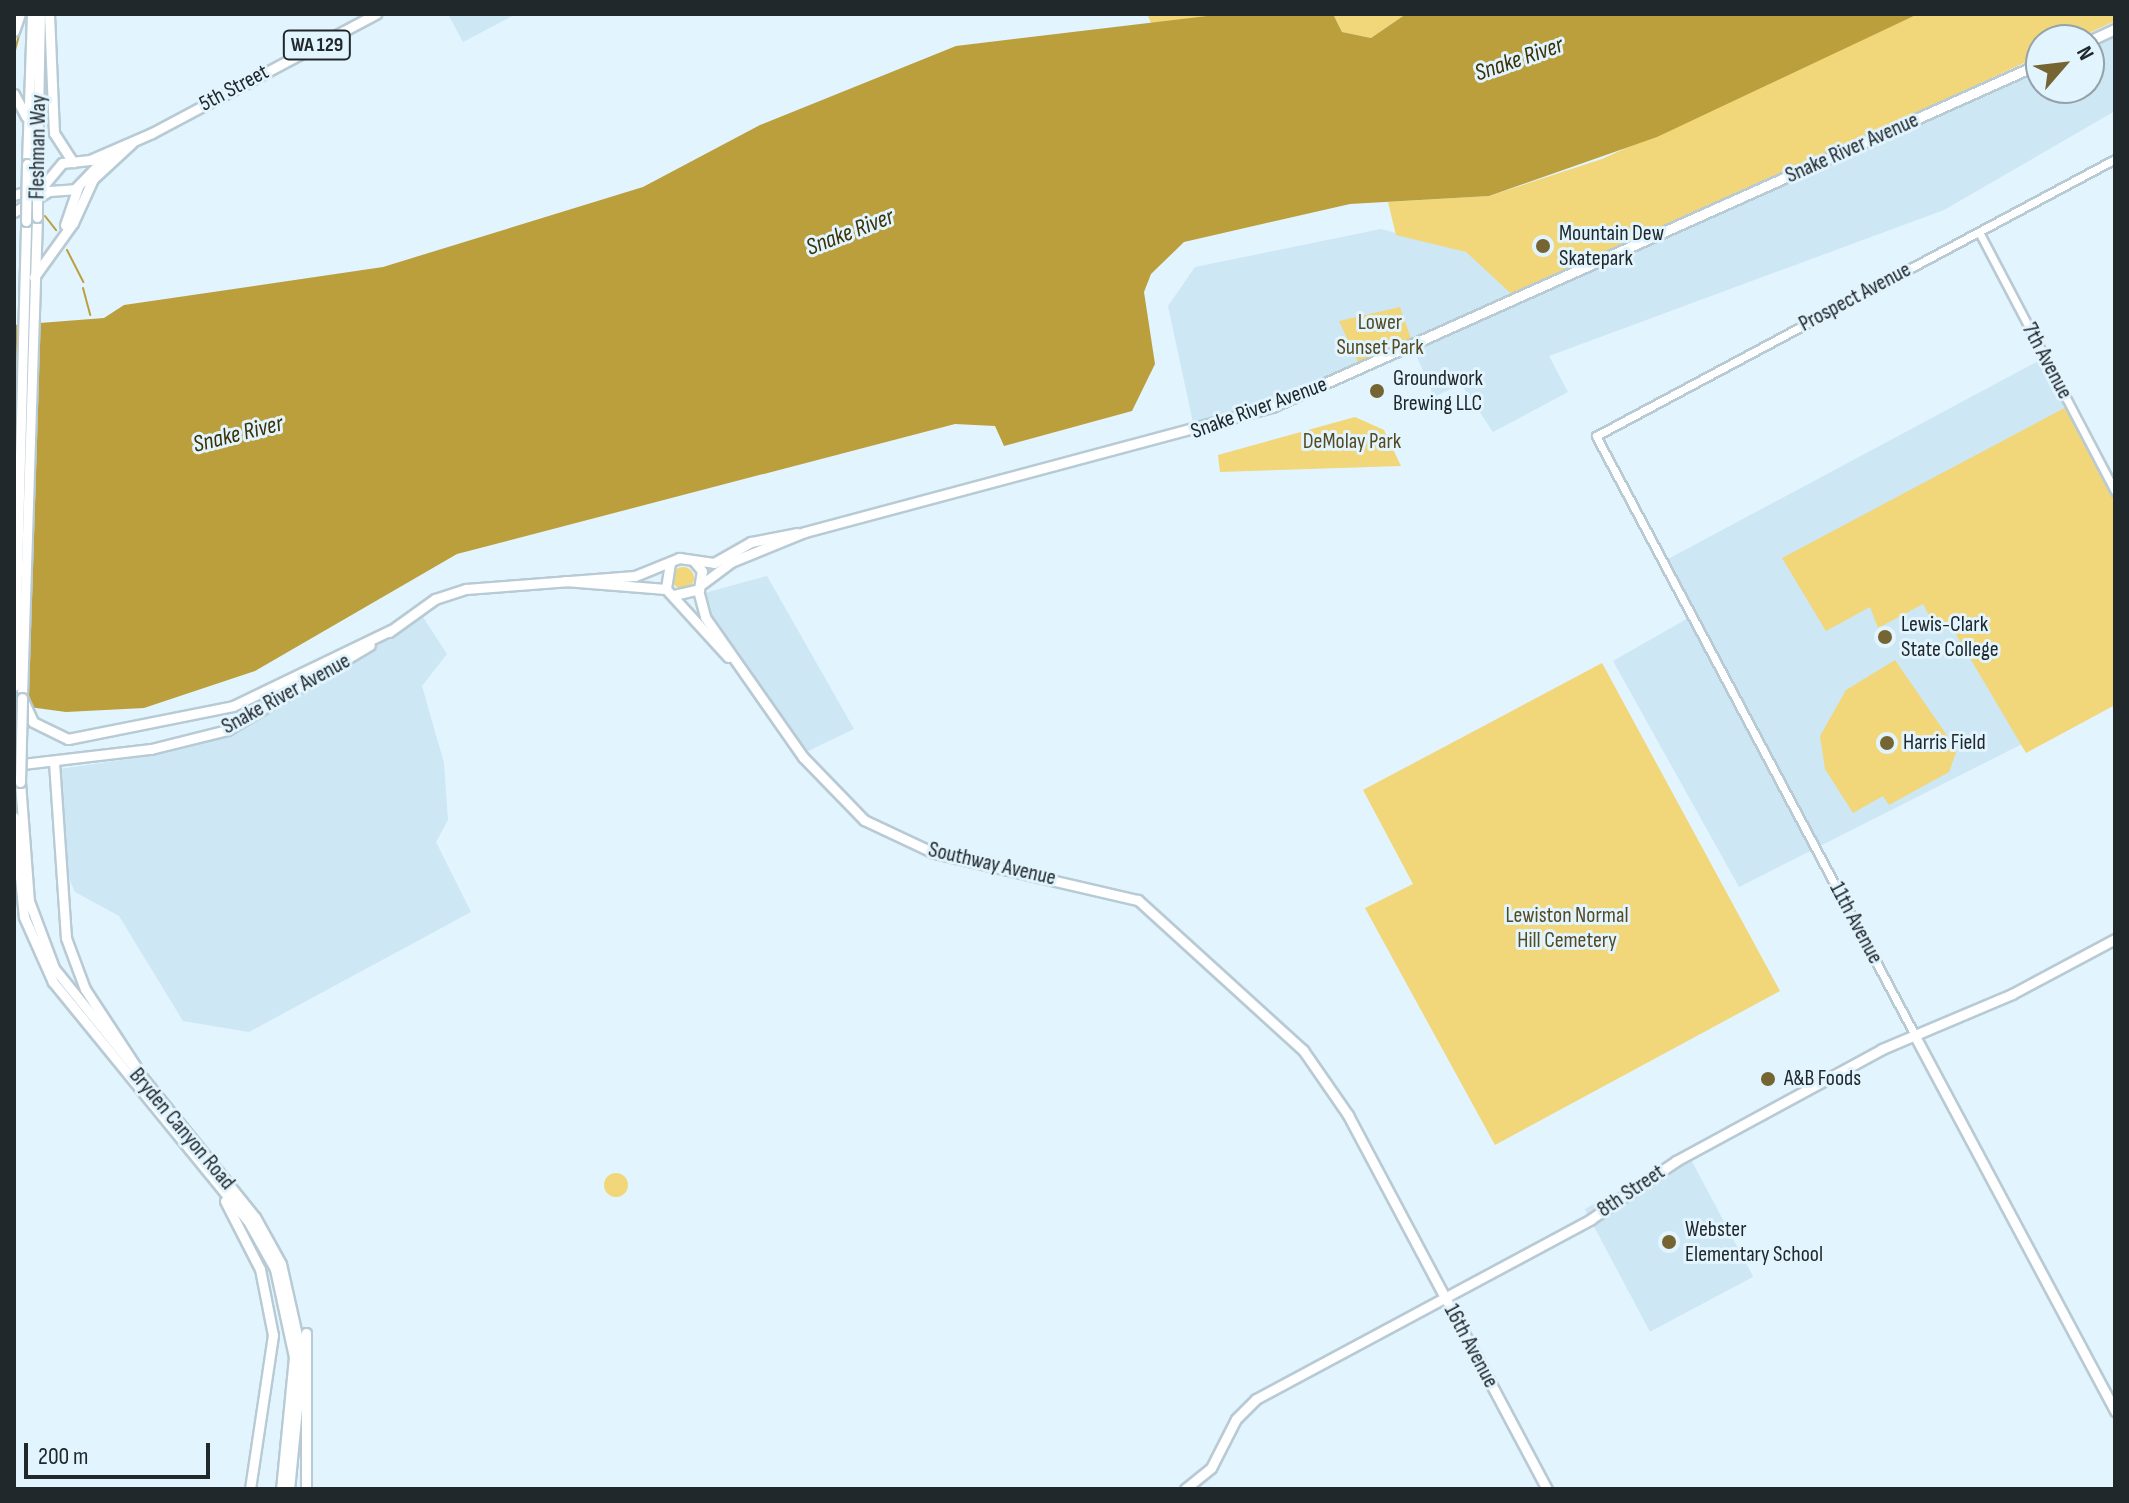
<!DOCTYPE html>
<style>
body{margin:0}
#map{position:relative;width:2129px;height:1503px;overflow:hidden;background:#e2f4fe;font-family:"Sofia Sans Condensed",sans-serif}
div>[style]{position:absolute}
.built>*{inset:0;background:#cde7f5;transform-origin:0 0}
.green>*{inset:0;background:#f1d67a}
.round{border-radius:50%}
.water>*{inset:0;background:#bb9f3d}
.stream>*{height:2px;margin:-1px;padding:0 1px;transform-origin:1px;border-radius:1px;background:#bb9f3d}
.roads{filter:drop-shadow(2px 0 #b8cad4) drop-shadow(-2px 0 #b8cad4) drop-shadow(0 2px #b8cad4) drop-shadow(0 -2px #b8cad4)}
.minor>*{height:7px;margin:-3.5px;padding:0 3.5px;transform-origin:3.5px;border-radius:3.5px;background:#fff}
.major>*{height:9px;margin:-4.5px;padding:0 4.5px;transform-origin:4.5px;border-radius:4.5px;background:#fff}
.bridges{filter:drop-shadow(2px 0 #b8cad4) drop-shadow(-2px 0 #b8cad4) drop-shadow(0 2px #b8cad4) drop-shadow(0 -2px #b8cad4)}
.major-bridge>*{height:9px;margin:-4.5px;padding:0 4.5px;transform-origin:4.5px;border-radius:4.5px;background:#fff}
.dots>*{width:22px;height:22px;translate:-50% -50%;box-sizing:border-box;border:4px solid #e2f4fe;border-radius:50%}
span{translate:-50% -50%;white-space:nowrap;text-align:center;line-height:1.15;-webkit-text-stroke:6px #e2f4fe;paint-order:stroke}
.shield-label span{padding:2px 6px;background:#e2f4fe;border:2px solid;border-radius:6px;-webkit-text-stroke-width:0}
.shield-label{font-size:20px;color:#21282c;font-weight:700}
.street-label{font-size:22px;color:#21282c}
.poi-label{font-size:22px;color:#21282c}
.left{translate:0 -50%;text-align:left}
.park-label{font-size:22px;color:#564a22}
.water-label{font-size:24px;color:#3c3005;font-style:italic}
.frame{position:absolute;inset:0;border:16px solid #21282c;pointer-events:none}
.north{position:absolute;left:2025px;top:24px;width:80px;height:80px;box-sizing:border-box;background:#e2f4fe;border:2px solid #95a2aa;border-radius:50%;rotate:62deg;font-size:22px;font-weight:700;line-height:32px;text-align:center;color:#21282c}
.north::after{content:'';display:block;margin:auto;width:28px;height:36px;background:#746533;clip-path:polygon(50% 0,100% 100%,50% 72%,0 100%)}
.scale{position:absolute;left:24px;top:1443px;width:186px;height:36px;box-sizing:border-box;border:4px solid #21282c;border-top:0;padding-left:10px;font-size:24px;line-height:28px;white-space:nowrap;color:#21282c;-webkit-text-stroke:6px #e2f4fe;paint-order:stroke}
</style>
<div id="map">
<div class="built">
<div style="clip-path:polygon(448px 14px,516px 14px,463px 42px)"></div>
<div style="clip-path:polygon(2115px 29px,2115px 111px,1944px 210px,1549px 356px,1568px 392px,1493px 432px,1461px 384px,1434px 397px,1413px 347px,1195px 432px,1168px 306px,1195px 267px,1381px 229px,1466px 252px,1518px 299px,2041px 62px,2041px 88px,2089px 88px,2089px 41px)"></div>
<div style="clip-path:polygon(2040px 360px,2115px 504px,2115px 697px,1739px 887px,1613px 661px,1697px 613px,1668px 559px)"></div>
<div style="clip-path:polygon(767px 576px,854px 729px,804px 753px,703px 607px,701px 594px)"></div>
<div style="clip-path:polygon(421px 614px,447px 654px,422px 686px,444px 763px,448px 820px,436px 842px,471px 912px,249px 1032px,183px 1021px,119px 916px,75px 892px,60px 858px,59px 769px,163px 754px,220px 737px,348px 666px)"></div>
<div style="left:1688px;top:1154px;width:139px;height:117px;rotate:62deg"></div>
</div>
<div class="green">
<div style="clip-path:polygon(1147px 14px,1224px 14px,1152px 25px)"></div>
<div style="clip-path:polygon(1333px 14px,1406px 14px,1371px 38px,1342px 32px)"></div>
<div style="clip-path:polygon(1918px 14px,2115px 14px,2115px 21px,2074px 40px,2041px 40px,2041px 55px,1518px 300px,1466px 252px,1396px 235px,1388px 202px,1489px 196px,1602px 159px)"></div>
<div style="clip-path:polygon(1400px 307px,1414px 347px,1359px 364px,1339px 321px)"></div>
<div style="clip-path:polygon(2070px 405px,2115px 490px,2115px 705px,2026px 753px,1951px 626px,1939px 634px,1923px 604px,1878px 628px,1870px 607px,1826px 631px,1782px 558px)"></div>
<div style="clip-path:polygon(1355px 417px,1384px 430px,1401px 466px,1220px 472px,1218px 455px)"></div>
<div class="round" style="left:672px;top:567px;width:22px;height:22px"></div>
<div style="clip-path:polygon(1895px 660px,1957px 750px,1949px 772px,1889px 805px,1883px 796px,1853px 813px,1825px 769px,1820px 736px,1846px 690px)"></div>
<div style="clip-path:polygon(1602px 663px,1780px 991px,1495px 1145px,1365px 908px,1413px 884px,1363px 790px)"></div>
<div class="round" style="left:604px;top:1173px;width:24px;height:24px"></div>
</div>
<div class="water">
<div style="clip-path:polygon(1224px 14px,1333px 14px,1342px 32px,1371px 38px,1406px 14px,1918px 14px,1657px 137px,1489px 196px,1350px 204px,1184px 242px,1151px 274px,1144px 292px,1155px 364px,1132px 411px,1004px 446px,995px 426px,955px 424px,457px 554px,255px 671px,144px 708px,66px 712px,14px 705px,14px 325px,104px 318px,124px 305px,383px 267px,643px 187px,760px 125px,956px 46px)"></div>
</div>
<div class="stream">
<div style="left:14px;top:54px;width:23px;rotate:-75deg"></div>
<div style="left:45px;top:216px;width:18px;rotate:52deg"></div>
<div style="left:67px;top:250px;width:36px;rotate:63deg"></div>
<div style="left:83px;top:288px;width:28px;rotate:75deg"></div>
</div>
<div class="roads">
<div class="minor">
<div style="left:1979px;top:232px;width:293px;rotate:62.3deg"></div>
<div style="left:1916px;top:1037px;width:681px;rotate:-118.03deg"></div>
<div style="left:1596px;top:436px;width:588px;rotate:-28.09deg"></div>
</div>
<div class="major">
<div style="left:49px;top:14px;width:119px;rotate:87.6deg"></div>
<div style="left:54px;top:133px;width:35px;rotate:57deg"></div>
<div style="left:14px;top:31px;width:18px;rotate:-71deg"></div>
<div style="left:2089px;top:41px;width:29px;rotate:-25deg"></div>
<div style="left:14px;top:94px;width:26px;rotate:62deg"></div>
<div style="left:27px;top:164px;width:150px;rotate:-88.1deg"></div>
<div style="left:37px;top:167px;width:153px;rotate:-88.9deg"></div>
<div style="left:14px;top:195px;width:29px;rotate:-16deg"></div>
<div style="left:42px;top:187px;width:31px;rotate:-50deg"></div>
<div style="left:62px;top:163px;width:28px;rotate:-6deg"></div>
<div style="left:90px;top:160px;width:68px;rotate:-23.5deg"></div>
<div style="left:152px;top:133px;width:254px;rotate:-28deg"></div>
<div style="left:14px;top:212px;width:41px;rotate:-31deg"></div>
<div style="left:49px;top:191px;width:26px;rotate:-4deg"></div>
<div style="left:75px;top:189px;width:46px;rotate:-45.9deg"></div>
<div style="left:37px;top:217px;width:481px;rotate:91.8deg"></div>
<div style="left:22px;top:698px;width:26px;rotate:65deg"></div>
<div style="left:33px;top:722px;width:39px;rotate:26deg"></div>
<div style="left:68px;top:739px;width:168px;rotate:-11.3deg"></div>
<div style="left:233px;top:706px;width:175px;rotate:-25.7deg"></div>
<div style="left:65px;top:225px;width:40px;rotate:-71.1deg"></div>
<div style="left:34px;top:277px;width:67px;rotate:-54.2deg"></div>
<div style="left:73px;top:223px;width:48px;rotate:-65.6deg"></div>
<div style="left:93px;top:179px;width:53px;rotate:-42.7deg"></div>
<div style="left:670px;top:563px;width:26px;rotate:99deg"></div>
<div style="left:666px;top:589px;width:92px;rotate:47.6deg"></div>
<div style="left:565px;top:581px;width:101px;rotate:4.5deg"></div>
<div style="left:702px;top:584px;width:36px;rotate:-37deg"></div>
<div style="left:731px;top:562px;width:80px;rotate:-22.1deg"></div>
<div style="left:805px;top:532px;width:483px;rotate:-15deg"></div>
<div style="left:1272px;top:407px;width:842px;rotate:-24.1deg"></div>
<div style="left:698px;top:590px;width:28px;rotate:75deg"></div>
<div style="left:705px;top:617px;width:171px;rotate:55deg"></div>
<div style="left:803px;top:757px;width:88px;rotate:45.9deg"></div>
<div style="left:864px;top:820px;width:77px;rotate:25.2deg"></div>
<div style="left:934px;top:853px;width:209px;rotate:13deg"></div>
<div style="left:1138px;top:900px;width:223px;rotate:42.3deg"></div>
<div style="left:1303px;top:1050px;width:79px;rotate:55.3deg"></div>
<div style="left:1348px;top:1115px;width:424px;rotate:62deg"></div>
<div style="left:674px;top:595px;width:26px;rotate:-13deg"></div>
<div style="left:699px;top:589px;width:18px;rotate:-81deg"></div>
<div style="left:702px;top:571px;width:13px;rotate:-129deg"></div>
<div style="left:389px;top:632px;width:57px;rotate:-35.7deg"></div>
<div style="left:435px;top:599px;width:33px;rotate:-18deg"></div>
<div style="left:466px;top:589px;width:169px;rotate:-4.4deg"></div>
<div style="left:635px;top:576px;width:48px;rotate:-22.2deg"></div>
<div style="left:679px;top:558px;width:35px;rotate:8deg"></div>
<div style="left:714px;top:563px;width:43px;rotate:-29.6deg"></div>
<div style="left:751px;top:542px;width:47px;rotate:-11.1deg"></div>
<div style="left:14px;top:686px;width:465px;rotate:-88.5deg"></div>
<div style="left:54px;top:762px;width:176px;rotate:86.1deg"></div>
<div style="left:66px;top:938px;width:54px;rotate:69.6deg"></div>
<div style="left:85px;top:989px;width:93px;rotate:56.8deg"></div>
<div style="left:14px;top:765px;width:138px;rotate:-6.7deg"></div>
<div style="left:151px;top:749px;width:78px;rotate:-14deg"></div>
<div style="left:227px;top:730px;width:166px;rotate:-30.7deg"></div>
<div style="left:20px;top:782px;width:119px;rotate:85.7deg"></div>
<div style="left:29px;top:901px;width:72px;rotate:69.5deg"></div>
<div style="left:54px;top:968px;width:320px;rotate:51.1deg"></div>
<div style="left:255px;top:1217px;width:54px;rotate:61deg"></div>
<div style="left:281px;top:1264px;width:95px;rotate:77.3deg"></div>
<div style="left:302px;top:1357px;width:133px;rotate:95.6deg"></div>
<div style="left:14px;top:817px;width:100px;rotate:84.3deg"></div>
<div style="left:24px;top:917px;width:71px;rotate:66deg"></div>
<div style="left:53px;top:982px;width:308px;rotate:50.8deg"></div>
<div style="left:248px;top:1221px;width:55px;rotate:60.6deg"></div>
<div style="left:275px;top:1269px;width:90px;rotate:77.8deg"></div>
<div style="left:294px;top:1357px;width:133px;rotate:95.6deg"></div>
<div style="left:1916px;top:1038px;width:423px;rotate:61.9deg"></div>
<div style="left:225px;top:1201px;width:76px;rotate:62.8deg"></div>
<div style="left:260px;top:1269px;width:67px;rotate:78.9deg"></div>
<div style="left:273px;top:1335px;width:156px;rotate:98.5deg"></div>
<div style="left:306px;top:1489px;width:156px;rotate:-90deg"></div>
<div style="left:1185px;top:1489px;width:33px;rotate:-39deg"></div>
<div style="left:1211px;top:1468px;width:55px;rotate:-63deg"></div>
<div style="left:1236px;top:1419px;width:28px;rotate:-45deg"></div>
<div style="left:1256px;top:1399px;width:380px;rotate:-28.2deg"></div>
<div style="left:1591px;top:1219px;width:103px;rotate:-34.3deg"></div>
<div style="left:1676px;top:1161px;width:234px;rotate:-28.5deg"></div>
<div style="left:1882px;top:1049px;width:141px;rotate:-22.9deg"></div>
<div style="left:2012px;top:994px;width:117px;rotate:-28.1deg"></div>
</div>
</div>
<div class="bridges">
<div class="major-bridge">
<div style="left:37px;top:217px;width:50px;rotate:-90deg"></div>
<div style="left:26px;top:221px;width:57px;rotate:-89deg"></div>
<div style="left:20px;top:782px;width:84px;rotate:-88.6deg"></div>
</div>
</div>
<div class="dots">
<div style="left:1543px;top:246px;background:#746533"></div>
<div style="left:1377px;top:391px;background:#746533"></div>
<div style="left:1885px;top:637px;background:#746533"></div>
<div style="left:1887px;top:743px;background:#746533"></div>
<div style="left:1768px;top:1079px;background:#746533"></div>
<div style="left:1669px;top:1242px;background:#746533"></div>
</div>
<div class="shield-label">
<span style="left:317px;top:45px">WA 129</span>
</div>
<div class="street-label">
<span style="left:234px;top:88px;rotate:-28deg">5th Street</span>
<span style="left:38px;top:147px;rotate:-89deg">Fleshman Way</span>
<span style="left:1852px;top:148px;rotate:-24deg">Snake River Avenue</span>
<span style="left:1855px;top:297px;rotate:-28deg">Prospect Avenue</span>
<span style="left:2047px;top:361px;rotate:62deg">7th Avenue</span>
<span style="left:1259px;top:408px;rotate:-20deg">Snake River Avenue</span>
<span style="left:286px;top:694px;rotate:-29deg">Snake River Avenue</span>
<span style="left:992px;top:864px;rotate:13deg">Southway Avenue</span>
<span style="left:1856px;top:923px;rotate:62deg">11th Avenue</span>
<span style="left:182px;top:1129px;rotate:50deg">Bryden Canyon Road</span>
<span style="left:1631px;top:1191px;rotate:-34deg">8th Street</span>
<span style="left:1471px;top:1346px;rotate:62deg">16th Avenue</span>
</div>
<div class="poi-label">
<span class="left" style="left:1559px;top:246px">Mountain Dew<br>Skatepark</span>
<span class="left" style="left:1393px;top:391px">Groundwork<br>Brewing LLC</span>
<span class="left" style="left:1901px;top:637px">Lewis-Clark<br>State College</span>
<span class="left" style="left:1903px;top:743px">Harris Field</span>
<span class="left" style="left:1784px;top:1079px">A&amp;B Foods</span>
<span class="left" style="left:1685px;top:1242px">Webster<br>Elementary School</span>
</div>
<div class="park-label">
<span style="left:1380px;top:335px">Lower<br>Sunset Park</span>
<span style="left:1352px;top:442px">DeMolay Park</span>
<span style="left:1567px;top:928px">Lewiston Normal<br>Hill Cemetery</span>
</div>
<div class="water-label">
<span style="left:1519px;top:59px;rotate:-19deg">Snake River</span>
<span style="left:850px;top:232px;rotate:-21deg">Snake River</span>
<span style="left:238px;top:434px;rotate:-14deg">Snake River</span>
</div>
<div class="frame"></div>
<div class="north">N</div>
<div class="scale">200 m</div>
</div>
